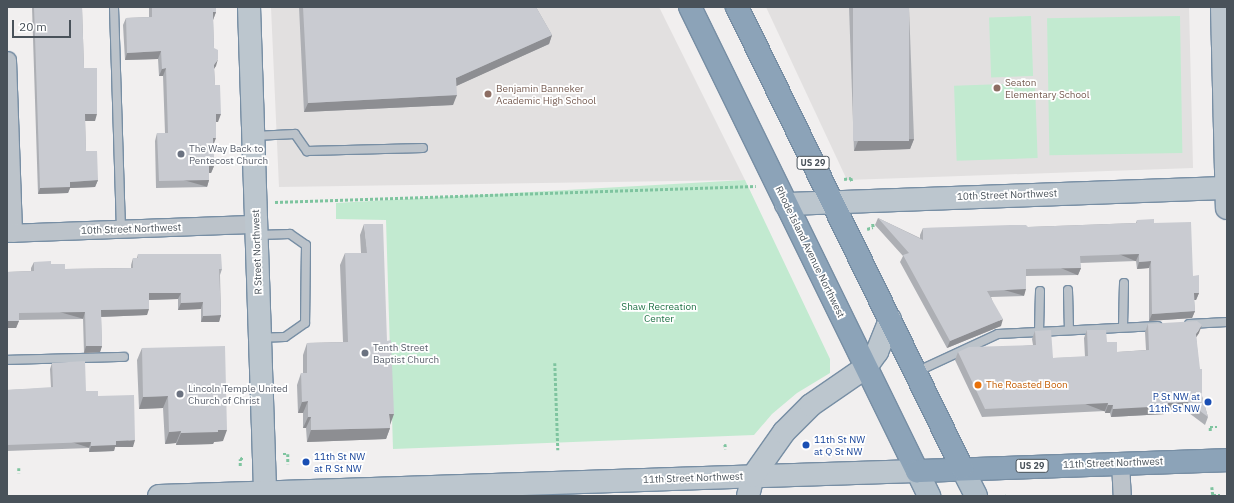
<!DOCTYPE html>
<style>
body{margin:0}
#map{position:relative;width:1234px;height:503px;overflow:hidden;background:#f1efef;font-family:"IBM Plex Sans",sans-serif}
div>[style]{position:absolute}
.education>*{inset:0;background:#e2e0e0}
.green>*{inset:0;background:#c2ead0;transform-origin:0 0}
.path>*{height:2.5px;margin-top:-1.25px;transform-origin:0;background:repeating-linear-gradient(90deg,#7ec49f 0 3px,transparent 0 5px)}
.roads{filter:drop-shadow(1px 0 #778ea4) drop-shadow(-1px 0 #778ea4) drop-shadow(0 1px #778ea4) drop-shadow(0 -1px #778ea4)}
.lane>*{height:8px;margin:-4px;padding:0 4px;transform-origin:4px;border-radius:4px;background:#bcc3ca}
.street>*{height:17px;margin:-8.5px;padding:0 8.5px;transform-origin:8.5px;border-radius:8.5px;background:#bcc3ca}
.secondary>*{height:22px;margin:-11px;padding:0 11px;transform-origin:11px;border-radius:11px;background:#bcc6ce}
.primary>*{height:22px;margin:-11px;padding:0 11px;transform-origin:11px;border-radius:11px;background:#b1bfca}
.highway>*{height:22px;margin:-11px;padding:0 11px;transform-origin:11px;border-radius:11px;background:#8ca3b8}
.wall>*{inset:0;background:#adafb4}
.shaded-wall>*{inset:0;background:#8d8e92;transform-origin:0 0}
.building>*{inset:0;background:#c9cbd1;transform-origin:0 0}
.dots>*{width:11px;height:11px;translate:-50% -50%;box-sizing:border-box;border:2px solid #fff;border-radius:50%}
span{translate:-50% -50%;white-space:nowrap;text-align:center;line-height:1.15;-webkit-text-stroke:3.5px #fff;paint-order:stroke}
.shield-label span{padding:1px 3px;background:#fff;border:1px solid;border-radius:3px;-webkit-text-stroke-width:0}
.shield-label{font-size:9px;color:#49525a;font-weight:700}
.education-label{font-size:10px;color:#785e54}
.left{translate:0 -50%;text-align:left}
.worship-label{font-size:10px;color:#5b616d}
.street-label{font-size:10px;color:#49525a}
.park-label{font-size:10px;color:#217347}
.food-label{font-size:10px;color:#c56008}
.transit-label{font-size:10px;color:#164399}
.right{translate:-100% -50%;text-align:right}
.frame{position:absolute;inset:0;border:8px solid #49525a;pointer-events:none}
.scale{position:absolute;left:12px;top:20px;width:59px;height:18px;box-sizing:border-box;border:2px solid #49525a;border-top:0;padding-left:5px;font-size:12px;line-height:14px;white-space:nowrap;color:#49525a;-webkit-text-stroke:3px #fff;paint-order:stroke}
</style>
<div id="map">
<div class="education">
<div style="clip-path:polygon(271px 7px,659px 7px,745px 180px,279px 187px)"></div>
<div style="clip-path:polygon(766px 7px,1189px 7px,1193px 168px,847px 180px)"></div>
</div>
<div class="green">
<div style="left:1031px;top:16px;width:60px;height:42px;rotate:88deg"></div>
<div style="left:1180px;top:16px;width:137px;height:133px;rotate:89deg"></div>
<div style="left:1035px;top:83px;width:75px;height:81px;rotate:88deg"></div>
<div style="clip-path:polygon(745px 180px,830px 359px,830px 373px,797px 393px,772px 414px,754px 435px,393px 449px,386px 220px,336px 219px,336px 203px)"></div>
</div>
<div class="path">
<div style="left:844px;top:179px;width:7px;rotate:-8deg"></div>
<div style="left:851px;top:178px;width:3px;rotate:72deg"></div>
<div style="left:275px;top:202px;width:481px;rotate:-1.9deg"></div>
<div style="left:867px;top:229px;width:6px;rotate:-18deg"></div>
<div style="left:873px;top:227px;width:5px;rotate:-101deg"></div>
<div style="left:555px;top:363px;width:87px;rotate:88deg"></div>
<div style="left:1210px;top:431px;width:4px;rotate:-90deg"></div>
<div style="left:1210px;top:427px;width:7px"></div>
<div style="left:725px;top:444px;width:5px;rotate:79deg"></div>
<div style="left:283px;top:454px;width:5px"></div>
<div style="left:288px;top:454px;width:10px;rotate:90deg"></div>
<div style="left:240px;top:466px;width:7px;rotate:-90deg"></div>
<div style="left:240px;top:459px;width:4px;rotate:-27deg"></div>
<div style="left:19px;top:468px;width:5px;rotate:90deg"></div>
<div style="left:1212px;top:487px;width:8px;rotate:83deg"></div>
<div style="left:1213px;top:495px;width:7px"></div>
<div style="left:1004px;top:495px;width:1px;rotate:45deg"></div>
</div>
<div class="roads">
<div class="lane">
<div style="left:114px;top:7px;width:222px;rotate:88.2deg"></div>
<div style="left:254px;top:136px;width:41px;rotate:-2.8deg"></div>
<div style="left:295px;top:134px;width:21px;rotate:55deg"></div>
<div style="left:307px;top:151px;width:116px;rotate:-1.5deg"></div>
<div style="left:258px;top:235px;width:32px;rotate:-2deg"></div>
<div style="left:290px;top:234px;width:19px;rotate:35deg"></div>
<div style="left:306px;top:245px;width:78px;rotate:90.7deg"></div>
<div style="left:305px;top:323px;width:24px;rotate:145deg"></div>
<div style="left:285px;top:337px;width:24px;rotate:178deg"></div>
<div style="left:1068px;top:290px;width:40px;rotate:88.6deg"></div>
<div style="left:1189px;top:324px;width:38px;rotate:-3deg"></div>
<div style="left:1123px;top:327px;width:44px;rotate:-88.7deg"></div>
<div style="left:1039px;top:332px;width:41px;rotate:-88.6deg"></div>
<div style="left:7px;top:360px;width:117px;rotate:-1.5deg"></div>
<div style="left:916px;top:372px;width:90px;rotate:-24.9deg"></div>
<div style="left:998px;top:334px;width:160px;rotate:-2.9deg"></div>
</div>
<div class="street">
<div style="left:7px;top:60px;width:173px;rotate:88deg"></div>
<div style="left:7px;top:233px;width:249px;rotate:-2.1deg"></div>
<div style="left:1120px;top:462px;width:34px;rotate:87deg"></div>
</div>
<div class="secondary">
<div style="left:249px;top:7px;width:489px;rotate:88.1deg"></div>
<div style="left:1222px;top:7px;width:201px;rotate:88.6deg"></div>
<div style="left:786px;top:204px;width:441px;rotate:-2.1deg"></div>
<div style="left:159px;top:496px;width:758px;rotate:-1.89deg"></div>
<div style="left:748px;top:496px;width:21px;rotate:-76deg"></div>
<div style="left:753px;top:476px;width:54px;rotate:-54.8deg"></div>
<div style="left:784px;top:432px;width:38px;rotate:-45deg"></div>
<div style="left:811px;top:405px;width:67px;rotate:-34.6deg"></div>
<div style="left:866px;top:367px;width:19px;rotate:-54deg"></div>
<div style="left:877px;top:352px;width:35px;rotate:-68deg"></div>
</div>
<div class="primary">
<div style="left:962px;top:468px;width:31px;rotate:63deg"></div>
<div style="left:917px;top:471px;width:28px;rotate:64deg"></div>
</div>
<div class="highway">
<div style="left:690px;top:7px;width:517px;rotate:63.93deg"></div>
<div style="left:917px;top:471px;width:310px;rotate:-2deg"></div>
<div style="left:737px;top:7px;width:513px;rotate:63.98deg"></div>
</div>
</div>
<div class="wall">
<div style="clip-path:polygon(32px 7px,82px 7px,84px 68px,95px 121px,85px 121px,86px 151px,98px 180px,95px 187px,70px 188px,68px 193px,38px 194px)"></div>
<div style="clip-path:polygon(149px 7px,216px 7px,216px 12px,213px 20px,214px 48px,216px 66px,214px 68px,215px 85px,218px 122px,216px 122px,213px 146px,214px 166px,211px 173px,209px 173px,209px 180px,207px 187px,156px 188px,155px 141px,157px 133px,165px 133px,163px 76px,159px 76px,158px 59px,125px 60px,123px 25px,126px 18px,149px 17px)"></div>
<div style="clip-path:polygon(299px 7px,536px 7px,552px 35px,549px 44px,456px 86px,453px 105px,304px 112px)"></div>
<div style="clip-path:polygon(849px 7px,909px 7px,914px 139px,910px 149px,854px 151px)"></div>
<div style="clip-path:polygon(878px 218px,920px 238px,920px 235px,923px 228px,1028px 227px,1136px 223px,1137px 220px,1154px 223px,1193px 276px,1199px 293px,1196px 300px,1194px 300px,1195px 311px,1192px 318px,1149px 321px,1149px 268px,1137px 269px,1136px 261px,1080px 263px,1081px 268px,1078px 275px,1026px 276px,1024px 296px,991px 297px,1001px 326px,947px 348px,900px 262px,903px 256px,875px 225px)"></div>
<div style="clip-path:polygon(364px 224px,390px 428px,386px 439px,307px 442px,306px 428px,303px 428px,303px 413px,298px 413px,297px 385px,301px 373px,303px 373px,303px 355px,307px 343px,343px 342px,340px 265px,345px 253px,361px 253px,360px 235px)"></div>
<div style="clip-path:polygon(138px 254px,222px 269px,220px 275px,221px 315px,219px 322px,201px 322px,201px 309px,178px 310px,178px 299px,149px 300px,147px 315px,101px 317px,102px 346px,100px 352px,84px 353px,83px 319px,19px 320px,16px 328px,7px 328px,7px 272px,31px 271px,31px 268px,34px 262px,51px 264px,65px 269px,131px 268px,131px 265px,133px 258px,137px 258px)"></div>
<div style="clip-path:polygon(1148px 324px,1199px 333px,1196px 337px,1202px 396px,1208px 417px,1205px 425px,1185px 410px,1166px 411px,1165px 414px,1111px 417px,1110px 413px,1105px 413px,1105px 411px,982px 417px,955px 360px,958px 352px,1033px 345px,1032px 339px,1035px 331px,1053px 358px,1085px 357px,1084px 338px,1087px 330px,1107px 342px,1117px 352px,1146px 350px,1145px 332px)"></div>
<div style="clip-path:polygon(142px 348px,223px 441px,214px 442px,213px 444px,176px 445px,176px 443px,165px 444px,163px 408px,139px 409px,137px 360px)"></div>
<div style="clip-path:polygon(52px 363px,86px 391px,98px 396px,133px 447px,115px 447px,114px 451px,89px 452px,89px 448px,7px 451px,7px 390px,51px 388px,50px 369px)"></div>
</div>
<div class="shaded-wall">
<div style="clip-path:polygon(213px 12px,216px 12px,213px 20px,210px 20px)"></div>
<div style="clip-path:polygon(552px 35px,549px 44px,452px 88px,456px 78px)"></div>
<div style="clip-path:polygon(161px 51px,158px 59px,125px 60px,127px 53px)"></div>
<div style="clip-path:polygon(218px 59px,216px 66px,212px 72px,214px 65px)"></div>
<div style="clip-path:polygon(166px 68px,163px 76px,159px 76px,162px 69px)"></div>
<div style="clip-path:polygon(457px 95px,453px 105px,304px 112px,308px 103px)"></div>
<div style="clip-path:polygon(85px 114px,97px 114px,95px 121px,82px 121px)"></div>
<div style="clip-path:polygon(216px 114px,221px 114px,218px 122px,213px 122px)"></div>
<div style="clip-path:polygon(213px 138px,216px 138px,213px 146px)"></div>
<div style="clip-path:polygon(914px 139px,910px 149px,854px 151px,858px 141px)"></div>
<div style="clip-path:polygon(209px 165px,214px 166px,211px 173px,206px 173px)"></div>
<div style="clip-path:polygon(98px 180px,95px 187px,70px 188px,68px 193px,38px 194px,40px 188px,70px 182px)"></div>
<div style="left:209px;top:180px;width:7px;height:50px;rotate:106deg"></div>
<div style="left:1139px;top:254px;width:8px;height:59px;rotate:113deg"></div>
<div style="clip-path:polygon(1151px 261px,1149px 268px,1137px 269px,1139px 262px)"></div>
<div style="left:1081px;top:268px;width:8px;height:55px;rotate:113deg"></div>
<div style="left:1026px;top:289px;width:7px;height:39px;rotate:106deg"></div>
<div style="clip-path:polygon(149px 293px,181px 293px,178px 299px,146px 300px)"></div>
<div style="clip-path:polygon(1194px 293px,1199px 293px,1196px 300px,1191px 300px)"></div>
<div style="clip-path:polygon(203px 302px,201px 309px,178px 310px,181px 303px)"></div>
<div style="clip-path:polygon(149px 309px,147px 315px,99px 317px,101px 310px)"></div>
<div style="clip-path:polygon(1195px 311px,1192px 318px,1149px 321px,1152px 314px)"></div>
<div style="left:85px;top:312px;width:7px;height:66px;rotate:106deg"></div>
<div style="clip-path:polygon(221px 315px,219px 322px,201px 322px,203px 316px)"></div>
<div style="clip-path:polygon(1003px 319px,1001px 326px,947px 348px,950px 341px)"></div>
<div style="clip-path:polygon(7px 321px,19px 321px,16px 328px,7px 328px)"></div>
<div style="clip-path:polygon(1202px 325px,1199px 333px,1193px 342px,1196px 334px)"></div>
<div style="clip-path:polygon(86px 346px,102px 346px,100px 352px,84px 353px)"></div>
<div style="clip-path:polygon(168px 396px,163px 408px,139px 409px,143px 397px)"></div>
<div style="clip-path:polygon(308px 401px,303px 413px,298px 413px,302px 402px)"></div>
<div style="clip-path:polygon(1188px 402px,1185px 410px,1166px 411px,1165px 414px,1111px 417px,1113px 409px,1167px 403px)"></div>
<div style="left:1108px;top:403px;width:9px;height:123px;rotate:111deg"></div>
<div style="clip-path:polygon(1108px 405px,1113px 405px,1110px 413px,1105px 413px)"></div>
<div style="clip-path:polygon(389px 414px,394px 414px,390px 425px)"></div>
<div style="clip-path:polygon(308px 417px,311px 417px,306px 428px,303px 428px)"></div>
<div style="clip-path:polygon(390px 428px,386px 439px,307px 442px,311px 430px)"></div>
<div style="clip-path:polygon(218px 430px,227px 430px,223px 441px,214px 442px,213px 444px,176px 445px,181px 433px)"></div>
<div style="clip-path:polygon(181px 431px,176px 443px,165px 444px,169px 432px)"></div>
<div style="clip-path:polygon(135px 440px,133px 447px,115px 447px,114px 451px,89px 452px,91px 446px,116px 441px)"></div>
<div style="left:91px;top:442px;width:6px;height:84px;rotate:108deg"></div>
</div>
<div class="building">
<div style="clip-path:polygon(34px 7px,82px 7px,84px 68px,97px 68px,97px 114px,85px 114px,86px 151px,97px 151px,98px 180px,70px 182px,70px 187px,40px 188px)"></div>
<div style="clip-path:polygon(152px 7px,216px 7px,216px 12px,213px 12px,214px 48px,218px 50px,218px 59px,214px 65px,215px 85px,220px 85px,221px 114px,216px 114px,216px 138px,213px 138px,214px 166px,209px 165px,209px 180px,159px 181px,157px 133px,168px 133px,166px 68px,162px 69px,161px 51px,127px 53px,126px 18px,152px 17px)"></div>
<div style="clip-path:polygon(303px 7px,536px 7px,552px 35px,456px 78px,457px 95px,308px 103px)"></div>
<div style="left:853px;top:7px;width:56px;height:134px"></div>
<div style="clip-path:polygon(878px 218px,923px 240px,923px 228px,1010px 225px,1026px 225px,1028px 227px,1137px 223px,1137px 220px,1154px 219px,1154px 223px,1191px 222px,1193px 276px,1199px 275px,1199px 293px,1194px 293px,1195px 311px,1152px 314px,1151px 261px,1139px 262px,1139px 254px,1080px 256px,1081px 268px,1026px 269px,1026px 289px,987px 291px,1003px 319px,950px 341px,903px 255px,909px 253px)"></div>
<div style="clip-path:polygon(364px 224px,383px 224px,387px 341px,391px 340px,394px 414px,389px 414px,390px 428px,311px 430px,311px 417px,308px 417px,308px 401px,302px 402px,301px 373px,307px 373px,307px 343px,348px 342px,345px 253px,367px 253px)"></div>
<div style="clip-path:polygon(138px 254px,221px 254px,222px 269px,219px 269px,221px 315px,203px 316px,203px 302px,181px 303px,181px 293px,149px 293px,149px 309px,101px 310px,102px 346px,86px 346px,85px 312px,19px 313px,19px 321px,7px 321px,7px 272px,34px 271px,34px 262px,51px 261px,51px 264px,65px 264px,65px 269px,133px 268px,133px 258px,138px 258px)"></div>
<div style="clip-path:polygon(1197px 321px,1202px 325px,1196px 334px,1200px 369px,1202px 369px,1202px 396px,1208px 417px,1188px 402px,1167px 403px,1168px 406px,1113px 409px,1113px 405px,1108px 405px,1108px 403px,985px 409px,958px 352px,969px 347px,1036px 345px,1035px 331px,1051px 330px,1053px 358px,1088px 356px,1087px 330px,1106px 330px,1107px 342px,1117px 342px,1117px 352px,1149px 350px,1148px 324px)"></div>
<div style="clip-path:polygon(225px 346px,227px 430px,218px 430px,218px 432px,181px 433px,181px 431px,169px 432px,168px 396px,143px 397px,142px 348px)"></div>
<div style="clip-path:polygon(85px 361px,86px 391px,98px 391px,98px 396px,134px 395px,135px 440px,116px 441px,116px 445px,91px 446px,91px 442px,7px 445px,7px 390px,53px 387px,52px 363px)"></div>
</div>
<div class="dots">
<div style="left:997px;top:88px;background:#8d6e63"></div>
<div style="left:488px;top:94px;background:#8d6e63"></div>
<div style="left:181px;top:154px;background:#6b7280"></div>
<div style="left:365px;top:353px;background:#6b7280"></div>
<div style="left:978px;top:385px;background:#e8710a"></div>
<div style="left:180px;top:394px;background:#6b7280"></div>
<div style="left:1208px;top:402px;background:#1a4fb4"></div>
<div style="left:806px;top:445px;background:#1a4fb4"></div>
<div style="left:306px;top:462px;background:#1a4fb4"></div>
</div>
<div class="shield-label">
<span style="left:813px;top:163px">US 29</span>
<span style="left:1032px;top:466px">US 29</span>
</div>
<div class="education-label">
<span class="left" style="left:1005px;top:88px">Seaton<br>Elementary School</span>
<span class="left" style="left:496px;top:94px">Benjamin Banneker<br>Academic High School</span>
</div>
<div class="worship-label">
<span class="left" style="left:189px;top:154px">The Way Back to<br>Pentecost Church</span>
<span class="left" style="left:373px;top:353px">Tenth Street<br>Baptist Church</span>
<span class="left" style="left:188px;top:394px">Lincoln Temple United<br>Church of Christ</span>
</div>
<div class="street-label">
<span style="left:1007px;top:195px;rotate:-2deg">10th Street Northwest</span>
<span style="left:131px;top:229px;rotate:-2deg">10th Street Northwest</span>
<span style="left:257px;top:252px;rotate:-92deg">R Street Northwest</span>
<span style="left:810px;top:252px;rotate:64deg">Rhode Island Avenue Northwest</span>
<span style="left:1113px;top:463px;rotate:-2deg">11th Street Northwest</span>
<span style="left:693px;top:478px;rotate:-2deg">11th Street Northwest</span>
</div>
<div class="park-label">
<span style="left:659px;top:312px">Shaw Recreation<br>Center</span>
</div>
<div class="food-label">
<span class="left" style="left:986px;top:385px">The Roasted Boon</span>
</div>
<div class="transit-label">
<span class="right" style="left:1200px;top:402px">P St NW at<br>11th St NW</span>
<span class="left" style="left:814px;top:445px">11th St NW<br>at Q St NW</span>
<span class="left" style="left:314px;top:462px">11th St NW<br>at R St NW</span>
</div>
<div class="frame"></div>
<div class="scale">20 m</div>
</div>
